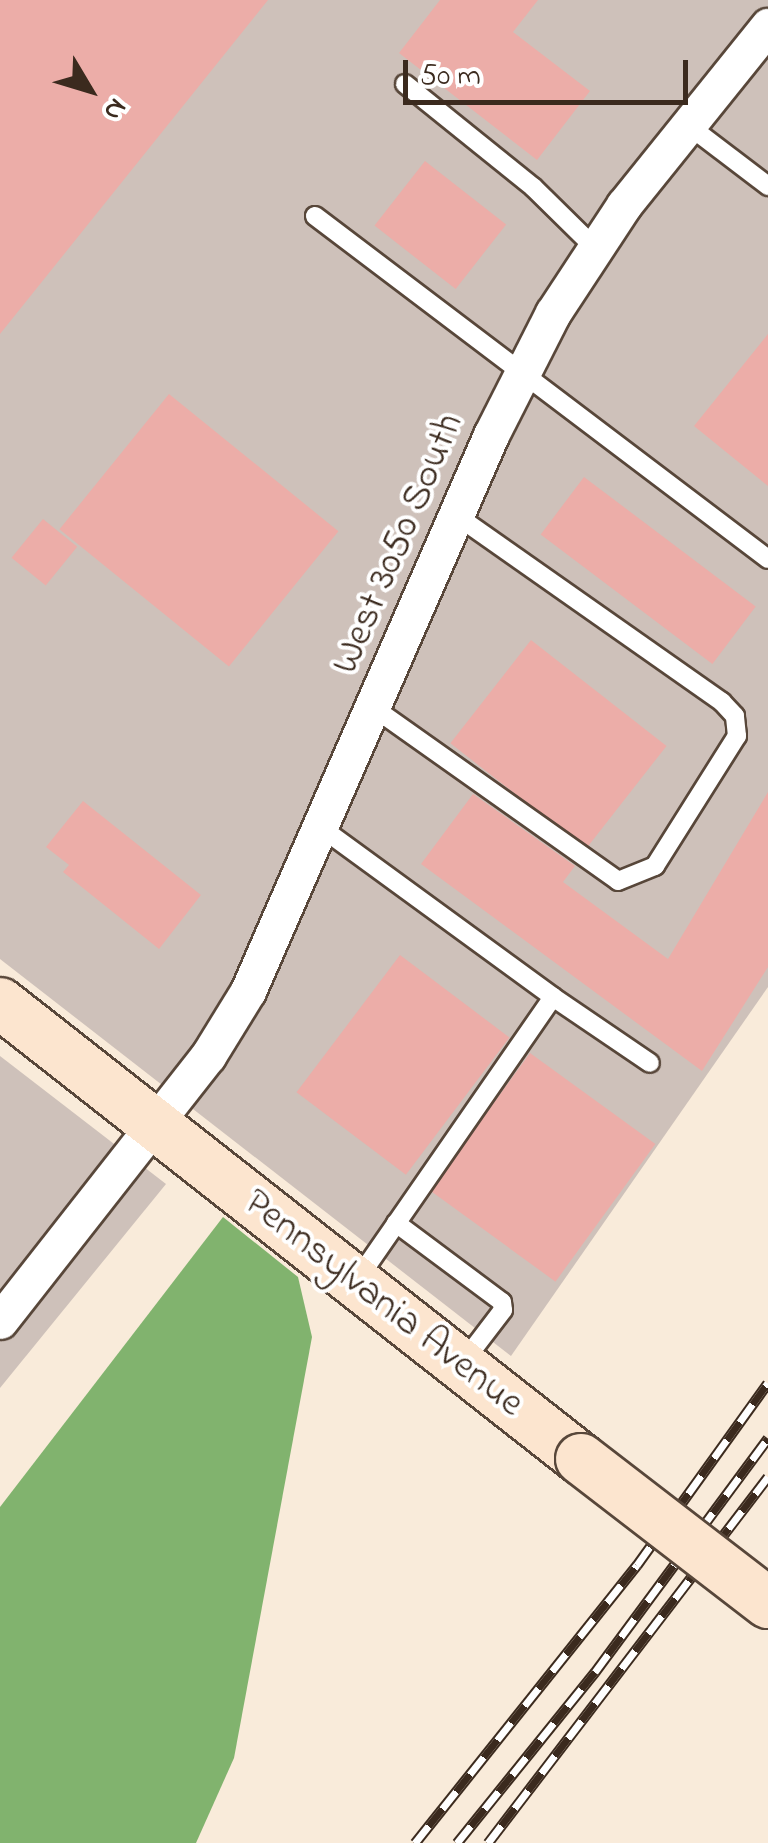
<!DOCTYPE html>
<style>
body{margin:0}
#map{position:relative;width:768px;height:1843px;overflow:hidden;background:#f9ebda;font-family:"Indie Flower",sans-serif}
div>[style]{position:absolute}
.industrial>*{inset:0;background:#cec1ba}
.forest>*{inset:0;background:#81b36e}
.building>*{inset:0;background:#ecada8;transform-origin:0 0}
.roads{filter:drop-shadow(2px 0 #58473a) drop-shadow(-2px 0 #58473a) drop-shadow(0 2px #58473a) drop-shadow(0 -2px #58473a)}
.lane>*{height:18px;margin:-9px;padding:0 9px;transform-origin:9px;border-radius:9px;background:#fff}
.street>*{height:35px;margin:-17.5px;padding:0 17.5px;transform-origin:17.5px;border-radius:17.5px;background:#fff}
.secondary>*{height:50px;margin:-25px;padding:0 25px;transform-origin:25px;border-radius:25px;background:#fce5cf}
.rail>*{height:11px;margin-top:-5.5px;transform-origin:0;background:repeating-linear-gradient(90deg,#fff 0 22px,#3b2a1e 0 44px);box-sizing:border-box;border-block:2px solid #3b2a1e}
.bridges{filter:drop-shadow(2px 0 #58473a) drop-shadow(-2px 0 #58473a) drop-shadow(0 2px #58473a) drop-shadow(0 -2px #58473a)}
.secondary-bridge>*{height:50px;margin:-25px;padding:0 25px;transform-origin:25px;border-radius:25px;background:#fce5cf}
span{translate:-50% -50%;white-space:nowrap;text-align:center;line-height:1.15;-webkit-text-stroke:8px #fff;paint-order:stroke}
.street-label{font-size:40px;color:#3b2a1e}
.north{position:absolute;left:40px;top:40px;width:100px;height:100px;-webkit-text-stroke:8px #fff;paint-order:stroke;rotate:128deg;font-size:28px;font-weight:700;line-height:40px;text-align:center;color:#3b2a1e}
.north::after{content:'';display:block;margin:auto;width:35px;height:45px;background:#3b2a1e;clip-path:polygon(50% 0,100% 100%,50% 72%,0 100%)}
.scale{position:absolute;left:403px;top:60px;width:285px;height:45px;box-sizing:border-box;border:5px solid #3b2a1e;border-top:0;padding-left:12px;font-size:30px;line-height:35px;white-space:nowrap;color:#3b2a1e;-webkit-text-stroke:8px #fff;paint-order:stroke}
</style>
<div id="map">
<div class="industrial">
<div style="clip-path:polygon(0 0,768px 0,768px 987px,511px 1356px,0 959px)"></div>
<div style="clip-path:polygon(0 1056px,166px 1184px,0 1388px)"></div>
</div>
<div class="forest">
<div style="clip-path:polygon(223px 1217px,298px 1277px,312px 1337px,234px 1758px,196px 1843px,0 1843px,0 1507px)"></div>
</div>
<div class="building">
<div style="clip-path:polygon(0 0,268px 0,0 334px)"></div>
<div style="clip-path:polygon(440px 0,538px 0,513px 32px,590px 91px,537px 160px,399px 53px)"></div>
<div style="left:425px;top:161px;width:103px;height:82px;rotate:38deg"></div>
<div style="clip-path:polygon(768px 334px,768px 486px,694px 426px)"></div>
<div style="left:169px;top:394px;width:218px;height:174px;rotate:39deg"></div>
<div style="left:584px;top:477px;width:215px;height:72px;rotate:37deg"></div>
<div style="left:43px;top:519px;width:44px;height:50px;rotate:39deg"></div>
<div style="left:531px;top:640px;width:172px;height:131px;rotate:38deg"></div>
<div style="clip-path:polygon(768px 792px,768px 967px,702px 1071px,421px 864px,473px 794px,575px 866px,563px 882px,668px 959px)"></div>
<div style="clip-path:polygon(83px 801px,201px 895px,159px 949px,63px 872px,69px 865px,46px 847px)"></div>
<div style="left:400px;top:955px;width:137px;height:172px;rotate:37deg"></div>
<div style="left:530px;top:1053px;width:155px;height:170px;rotate:36deg"></div>
</div>
<div class="roads">
<div class="lane">
<div style="left:405px;top:84px;width:164px;rotate:38.8deg"></div>
<div style="left:533px;top:187px;width:87px;rotate:44.5deg"></div>
<div style="left:688px;top:125px;width:101px;rotate:37.3deg"></div>
<div style="left:315px;top:216px;width:568px;rotate:37.13deg"></div>
<div style="left:374px;top:708px;width:299px;rotate:35.3deg"></div>
<div style="left:618px;top:881px;width:40px;rotate:-22deg"></div>
<div style="left:655px;top:866px;width:154px;rotate:-57.8deg"></div>
<div style="left:737px;top:736px;width:20px;rotate:-96deg"></div>
<div style="left:735px;top:716px;width:19px;rotate:-133deg"></div>
<div style="left:722px;top:702px;width:324px;rotate:-144.9deg"></div>
<div style="left:323px;top:829px;width:285px;rotate:36.1deg"></div>
<div style="left:553px;top:997px;width:344px;rotate:124.7deg"></div>
<div style="left:553px;top:997px;width:117px;rotate:34.2deg"></div>
<div style="left:396px;top:1223px;width:132px;rotate:36.7deg"></div>
<div style="left:502px;top:1302px;width:8px;rotate:83deg"></div>
<div style="left:503px;top:1310px;width:64px;rotate:127.4deg"></div>
</div>
<div class="street">
<div style="left:0;top:1321px;width:337px;rotate:-51.9deg"></div>
<div style="left:208px;top:1056px;width:76px;rotate:-58.4deg"></div>
<div style="left:248px;top:991px;width:607px;rotate:-66.39deg"></div>
<div style="left:491px;top:435px;width:137px;rotate:-63.1deg"></div>
<div style="left:553px;top:313px;width:129px;rotate:-56.7deg"></div>
<div style="left:624px;top:205px;width:230px;rotate:-51.2deg"></div>
</div>
<div class="secondary">
<div style="left:0;top:1003px;width:739px;rotate:38.13deg"></div>
</div>
</div>
<div class="rail">
<div style="left:415px;top:1843px;width:356px;rotate:-51.4deg"></div>
<div style="left:637px;top:1565px;width:224px;rotate:-54.3deg"></div>
<div style="left:457px;top:1843px;width:220px;rotate:-51.1deg"></div>
<div style="left:595px;top:1672px;width:291px;rotate:-53.5deg"></div>
<div style="left:488px;top:1843px;width:461px;rotate:-52.6deg"></div>
</div>
<div class="bridges">
<div class="secondary-bridge">
<div style="left:581px;top:1459px;width:236px;rotate:37.6deg"></div>
</div>
</div>
<div class="street-label">
<span style="left:399px;top:544px;rotate:-67deg">West 3050 South</span>
<span style="left:383px;top:1304px;rotate:38deg">Pennsylvania Avenue</span>
</div>
<div class="north">N</div>
<div class="scale">50 m</div>
</div>
